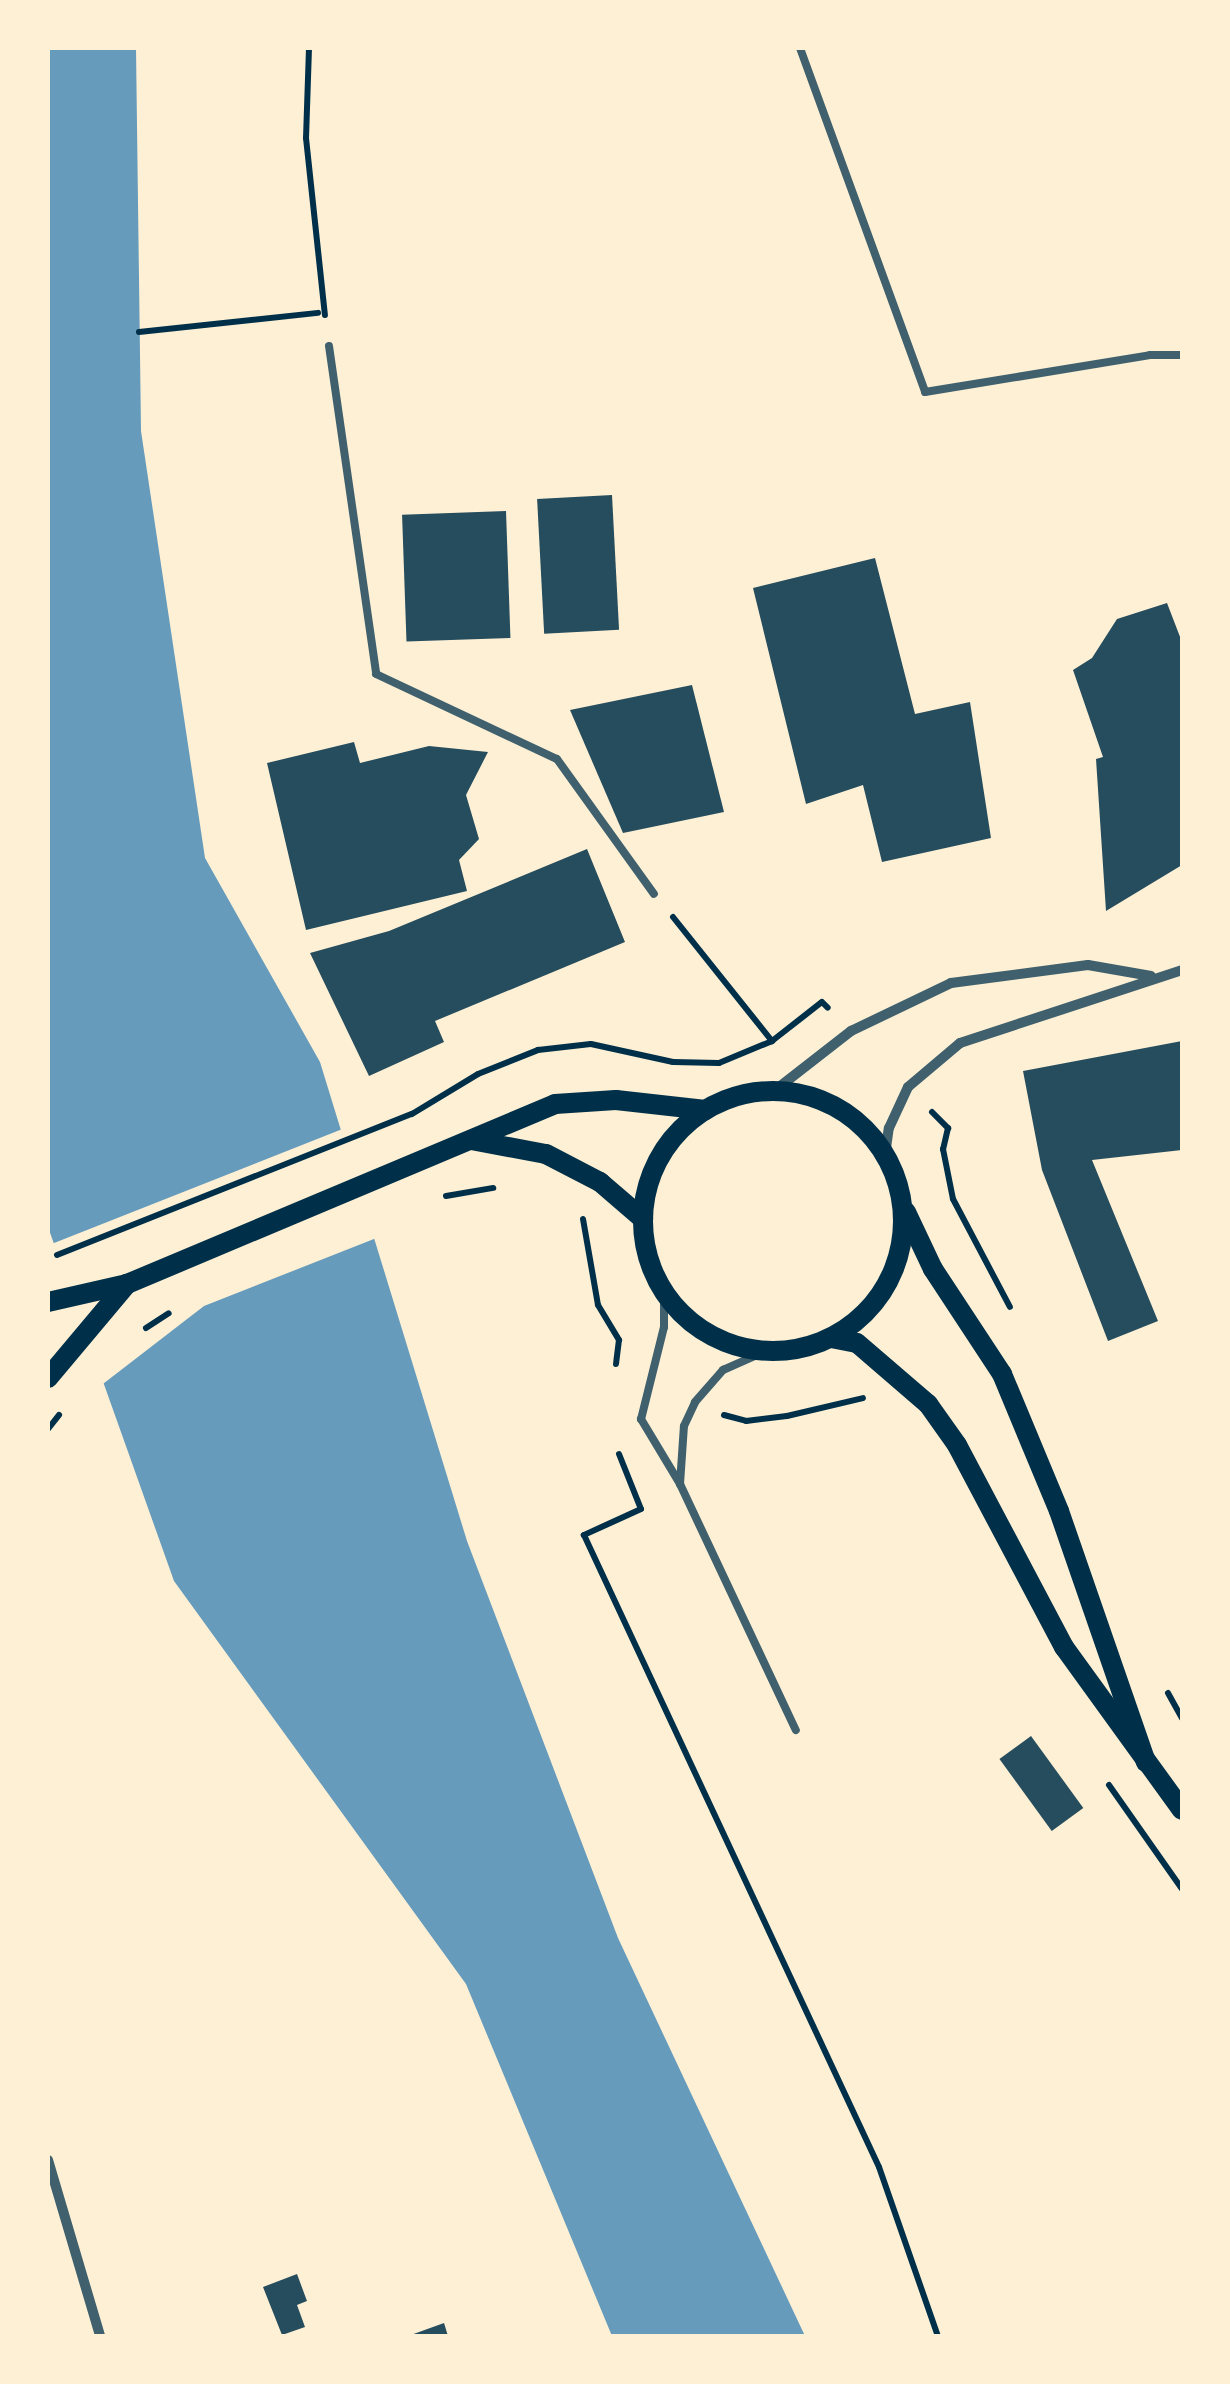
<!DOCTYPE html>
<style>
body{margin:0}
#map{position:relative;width:1230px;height:2384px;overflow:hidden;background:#fdf0d5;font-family:"Libre Baskerville",serif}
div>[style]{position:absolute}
.water>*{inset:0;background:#669bbc}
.pier>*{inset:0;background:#fdf0d5}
.building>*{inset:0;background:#264d5e;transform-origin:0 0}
.path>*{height:6px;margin:-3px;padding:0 3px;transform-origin:3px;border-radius:3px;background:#003049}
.service>*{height:8px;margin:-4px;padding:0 4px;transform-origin:4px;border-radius:4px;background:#3f606c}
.minor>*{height:10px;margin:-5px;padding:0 5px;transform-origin:5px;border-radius:5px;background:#3f606c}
.secondary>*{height:20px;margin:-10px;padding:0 10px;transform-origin:10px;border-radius:10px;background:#003049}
.secondary>.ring{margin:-10px;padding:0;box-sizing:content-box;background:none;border:20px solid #003049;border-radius:50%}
span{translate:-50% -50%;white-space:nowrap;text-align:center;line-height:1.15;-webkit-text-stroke:10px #fdf0d5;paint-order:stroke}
.frame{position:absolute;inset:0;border:50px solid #fdf0d5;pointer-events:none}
</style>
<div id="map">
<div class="water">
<div style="clip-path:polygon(48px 48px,136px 48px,141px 431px,205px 858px,320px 1062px,467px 1541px,618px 1938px,805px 2336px,612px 2336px,466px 1984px,174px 1581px,48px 1227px)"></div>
</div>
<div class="pier">
<div style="clip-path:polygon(345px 1128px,379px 1237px,204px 1306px,99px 1387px,49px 1245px)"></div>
</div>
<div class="building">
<div style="left:612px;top:495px;width:135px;height:75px;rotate:87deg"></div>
<div style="left:506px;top:511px;width:127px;height:104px;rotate:88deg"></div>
<div style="clip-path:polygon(875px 558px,915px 714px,970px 702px,991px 838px,882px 862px,863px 785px,806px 804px,753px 588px)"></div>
<div style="clip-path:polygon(1167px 603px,1182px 642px,1182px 865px,1106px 911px,1096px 759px,1103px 757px,1073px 670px,1092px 658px,1117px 619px)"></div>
<div style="clip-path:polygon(692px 685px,724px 812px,623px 833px,570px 710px)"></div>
<div style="clip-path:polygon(354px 742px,360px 763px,429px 746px,488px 752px,466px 795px,479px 839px,459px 860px,467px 891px,306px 930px,267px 763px)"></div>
<div style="clip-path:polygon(587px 849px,625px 942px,435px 1021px,444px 1042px,369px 1076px,310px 953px,389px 931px)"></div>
<div style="clip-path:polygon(1182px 1041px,1182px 1150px,1092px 1160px,1158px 1321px,1108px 1341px,1042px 1170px,1023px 1071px)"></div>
<div style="left:1031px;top:1736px;width:89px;height:39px;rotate:54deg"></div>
<div style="clip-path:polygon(297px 2274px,307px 2301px,297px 2305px,305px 2327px,282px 2335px,263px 2287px)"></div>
<div style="clip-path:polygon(444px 2323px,448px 2336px,408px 2336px)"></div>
</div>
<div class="path">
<div style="left:309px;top:48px;width:90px;rotate:91.9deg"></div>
<div style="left:306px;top:138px;width:178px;rotate:83.9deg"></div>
<div style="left:139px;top:332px;width:180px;rotate:-6.1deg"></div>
<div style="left:673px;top:917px;width:159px;rotate:51.4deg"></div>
<div style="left:932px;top:1112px;width:23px;rotate:45deg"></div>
<div style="left:948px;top:1128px;width:22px;rotate:103deg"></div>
<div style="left:943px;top:1149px;width:51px;rotate:78.7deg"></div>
<div style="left:953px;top:1199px;width:122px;rotate:62.2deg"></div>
<div style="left:446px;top:1196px;width:48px;rotate:-9.7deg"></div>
<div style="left:583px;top:1219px;width:87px;rotate:80.1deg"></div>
<div style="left:598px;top:1305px;width:41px;rotate:59deg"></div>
<div style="left:57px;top:1255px;width:382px;rotate:-21.7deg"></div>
<div style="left:412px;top:1114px;width:77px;rotate:-31.2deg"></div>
<div style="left:478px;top:1074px;width:65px;rotate:-21.8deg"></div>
<div style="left:538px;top:1050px;width:53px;rotate:-6.5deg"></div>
<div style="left:591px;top:1044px;width:84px;rotate:12.4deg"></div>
<div style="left:673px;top:1062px;width:46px;rotate:1.2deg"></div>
<div style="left:719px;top:1063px;width:57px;rotate:-22.5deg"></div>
<div style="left:772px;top:1041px;width:63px;rotate:-38deg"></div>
<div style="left:822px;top:1002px;width:8px;rotate:45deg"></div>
<div style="left:146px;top:1328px;width:27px;rotate:-33deg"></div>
<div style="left:616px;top:1364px;width:24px;rotate:-83deg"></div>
<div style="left:724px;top:1415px;width:23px;rotate:15deg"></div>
<div style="left:746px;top:1421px;width:41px;rotate:-7deg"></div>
<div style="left:787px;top:1416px;width:78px;rotate:-13.3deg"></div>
<div style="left:48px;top:1429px;width:18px;rotate:-52deg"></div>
<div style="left:619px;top:1454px;width:59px;rotate:68.2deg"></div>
<div style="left:641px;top:1509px;width:63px;rotate:155.5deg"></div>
<div style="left:584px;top:1535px;width:697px;rotate:64.98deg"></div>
<div style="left:879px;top:2167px;width:179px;rotate:70.8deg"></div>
<div style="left:1168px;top:1693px;width:29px;rotate:61deg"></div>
<div style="left:1109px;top:1785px;width:127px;rotate:54.9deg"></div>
</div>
<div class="service">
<div style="left:800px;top:48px;width:366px;rotate:70deg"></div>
<div style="left:925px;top:392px;width:228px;rotate:-9.3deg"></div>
<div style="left:1150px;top:355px;width:32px"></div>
<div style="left:329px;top:346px;width:331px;rotate:81.8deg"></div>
<div style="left:376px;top:674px;width:200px;rotate:25.2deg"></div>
<div style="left:557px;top:759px;width:166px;rotate:54.3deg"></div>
<div style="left:664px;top:1291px;width:36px;rotate:90deg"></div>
<div style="left:664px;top:1327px;width:95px;rotate:104deg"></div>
<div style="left:641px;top:1419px;width:76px;rotate:59deg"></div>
<div style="left:680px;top:1484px;width:272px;rotate:64.8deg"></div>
<div style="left:680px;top:1484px;width:58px;rotate:-86.1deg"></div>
<div style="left:684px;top:1426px;width:26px;rotate:-65deg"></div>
<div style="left:695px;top:1402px;width:43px;rotate:-48.8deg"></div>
<div style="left:723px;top:1370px;width:47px;rotate:-23.8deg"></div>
</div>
<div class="minor">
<div style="left:774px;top:1091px;width:98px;rotate:-37.9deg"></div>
<div style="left:851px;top:1031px;width:111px;rotate:-25.6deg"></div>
<div style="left:951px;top:983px;width:138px;rotate:-7.5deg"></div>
<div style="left:1088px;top:965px;width:64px;rotate:9.9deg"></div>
<div style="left:885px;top:1155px;width:27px;rotate:-82deg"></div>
<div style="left:889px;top:1128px;width:45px;rotate:-65.1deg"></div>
<div style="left:908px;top:1087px;width:68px;rotate:-40.2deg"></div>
<div style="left:960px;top:1043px;width:234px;rotate:-18.2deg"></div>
<div style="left:48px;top:2160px;width:184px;rotate:73.5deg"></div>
</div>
<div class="secondary">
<div class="ring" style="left:643px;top:1091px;width:240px;height:240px"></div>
<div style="left:471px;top:1140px;width:76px;rotate:10.6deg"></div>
<div style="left:546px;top:1154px;width:61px;rotate:27.4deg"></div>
<div style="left:600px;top:1182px;width:57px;rotate:40.7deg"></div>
<div style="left:906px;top:1212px;width:63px;rotate:64.7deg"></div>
<div style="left:933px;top:1269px;width:126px;rotate:56.7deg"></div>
<div style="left:1002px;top:1374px;width:148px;rotate:67.4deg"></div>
<div style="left:1059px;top:1511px;width:266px;rotate:70.9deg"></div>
<div style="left:48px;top:1302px;width:81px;rotate:-12.8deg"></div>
<div style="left:127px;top:1284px;width:464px;rotate:-22.8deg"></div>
<div style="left:555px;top:1104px;width:61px;rotate:-3.8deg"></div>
<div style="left:616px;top:1100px;width:90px;rotate:6.4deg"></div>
<div style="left:831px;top:1338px;width:26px;rotate:11deg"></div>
<div style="left:857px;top:1343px;width:94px;rotate:40.7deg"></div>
<div style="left:928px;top:1404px;width:50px;rotate:54.7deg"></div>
<div style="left:957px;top:1445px;width:229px;rotate:62.1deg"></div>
<div style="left:1064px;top:1647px;width:201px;rotate:54.1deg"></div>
<div style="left:48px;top:1378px;width:123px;rotate:-50deg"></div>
</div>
<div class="frame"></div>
</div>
